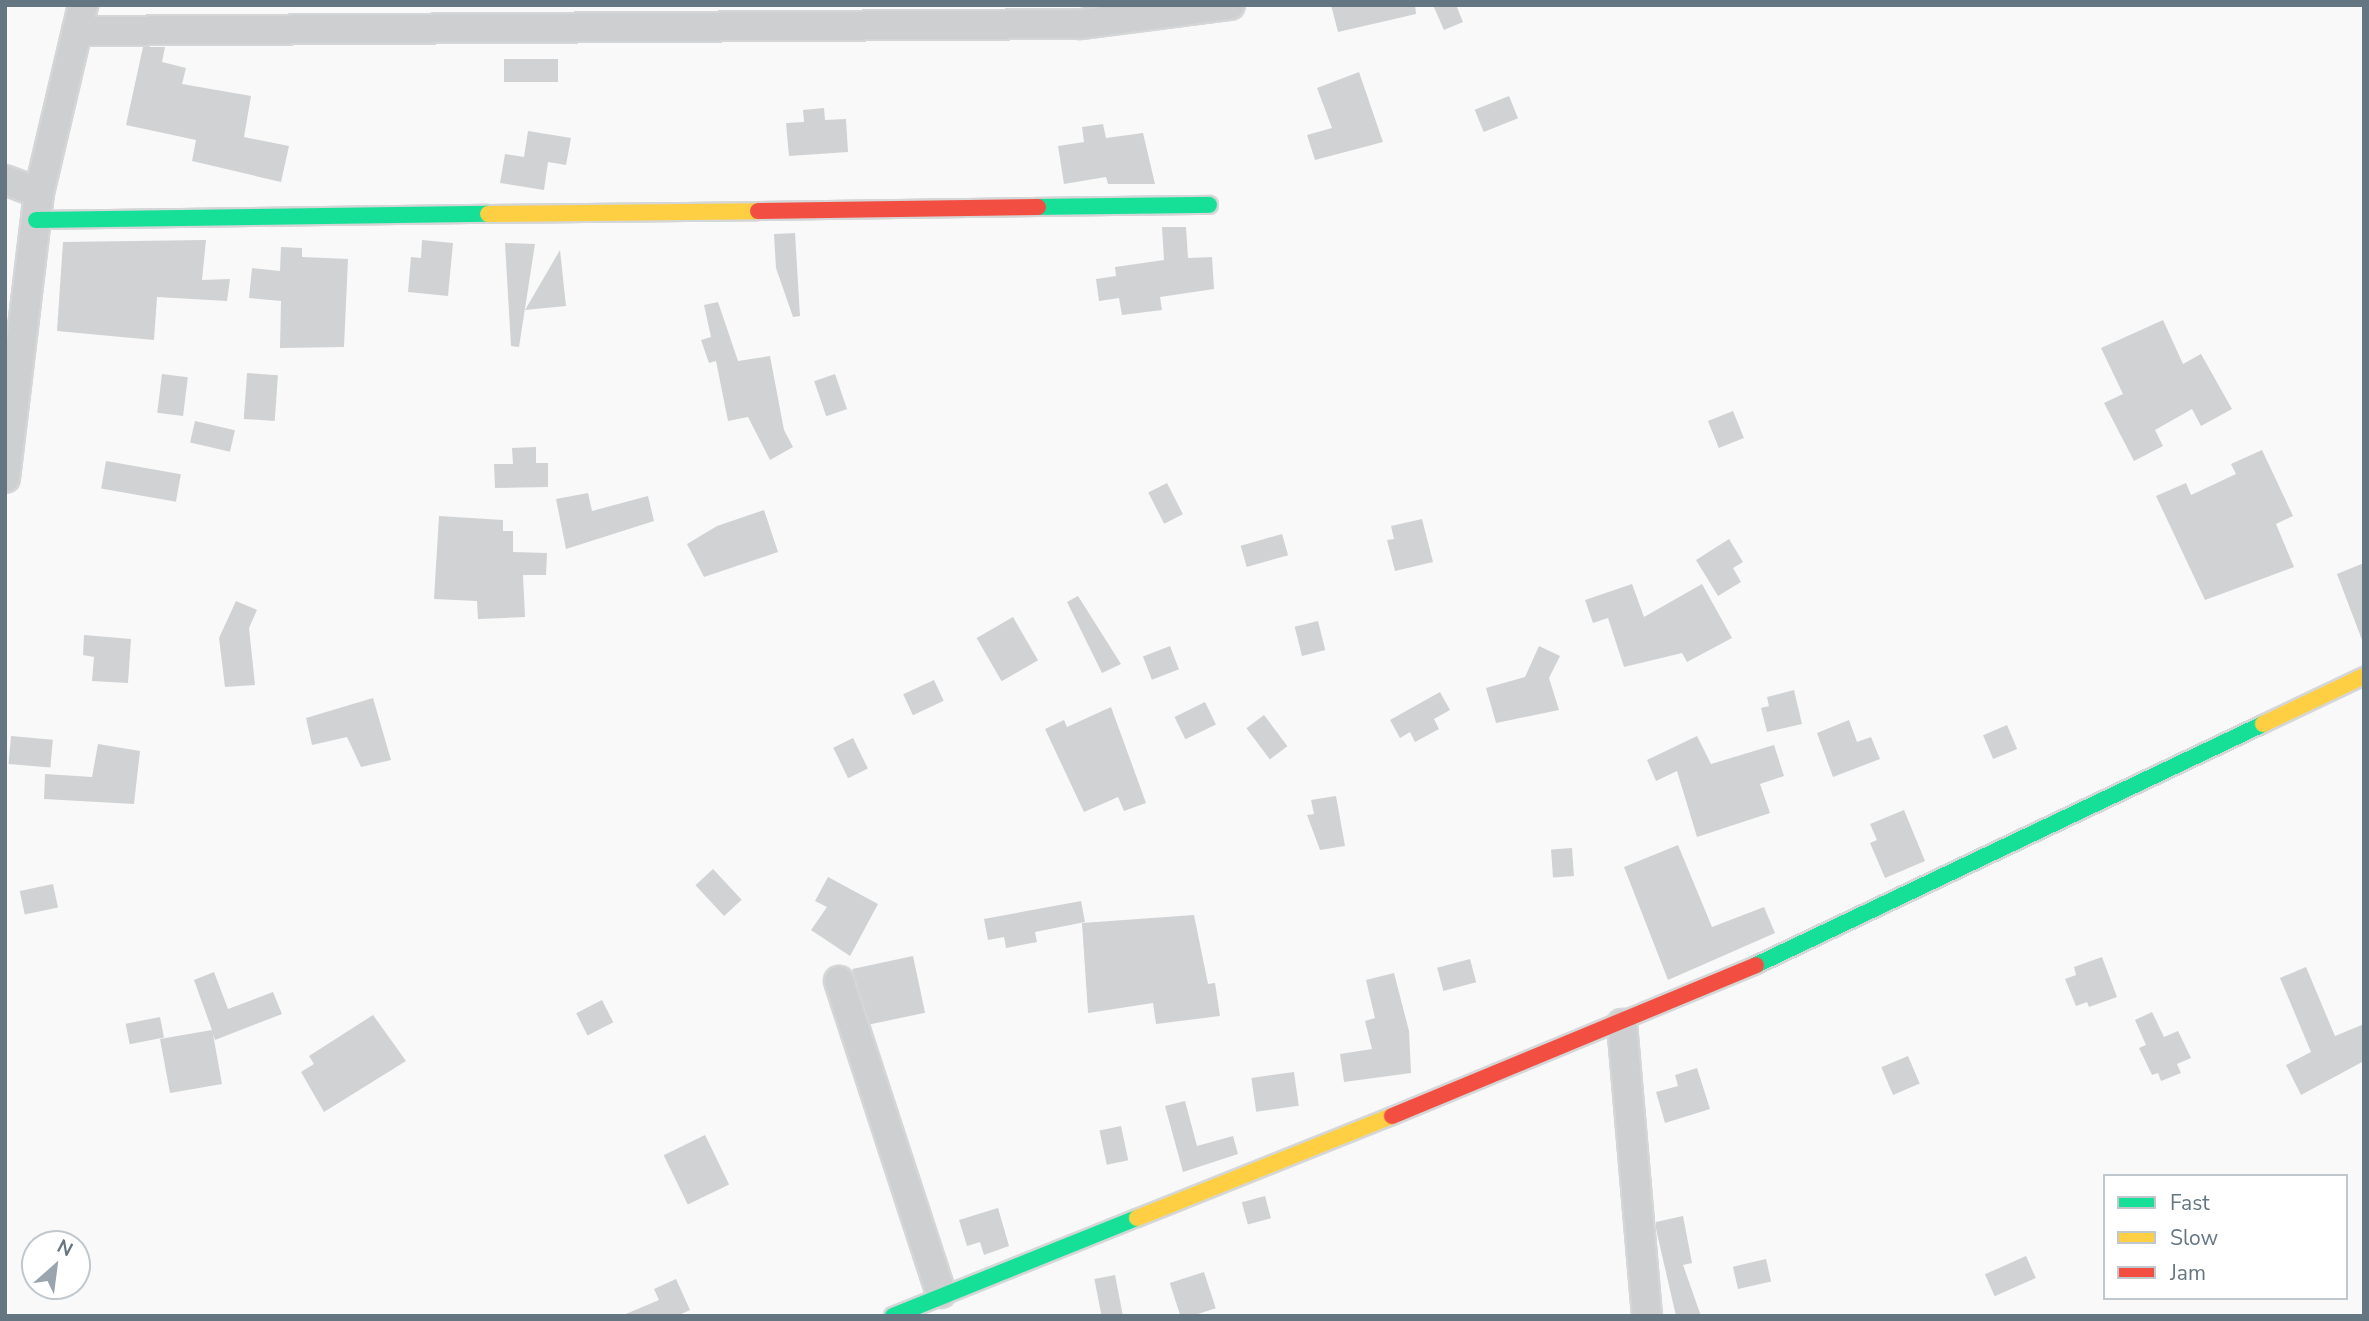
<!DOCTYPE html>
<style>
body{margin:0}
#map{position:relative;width:2369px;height:1321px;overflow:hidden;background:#f9f9f9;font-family:"Nunito Sans",sans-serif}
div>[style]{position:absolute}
.building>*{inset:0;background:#d0d2d3;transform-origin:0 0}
.roads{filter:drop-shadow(2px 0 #d5d6d7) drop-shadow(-2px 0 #d5d6d7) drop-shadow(0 2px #d5d6d7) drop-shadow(0 -2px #d5d6d7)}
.street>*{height:28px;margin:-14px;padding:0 14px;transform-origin:14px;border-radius:14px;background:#cecfd0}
.fast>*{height:16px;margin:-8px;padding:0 8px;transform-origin:8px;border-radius:8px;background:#16e098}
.slow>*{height:16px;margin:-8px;padding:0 8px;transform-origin:8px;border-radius:8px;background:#ffcf43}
.jam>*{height:16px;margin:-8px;padding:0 8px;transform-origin:8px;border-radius:8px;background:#f24e42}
span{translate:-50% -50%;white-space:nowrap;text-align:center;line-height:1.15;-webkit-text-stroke:7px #fff;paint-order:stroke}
.frame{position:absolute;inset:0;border:7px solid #657683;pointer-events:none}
.legend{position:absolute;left:2103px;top:1174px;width:245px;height:126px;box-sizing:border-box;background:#fff;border:2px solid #c1c8cd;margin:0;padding:9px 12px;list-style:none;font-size:21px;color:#657683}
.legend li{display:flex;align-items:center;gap:14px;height:35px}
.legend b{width:35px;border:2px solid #c1c8cd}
.north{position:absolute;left:21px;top:1230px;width:70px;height:70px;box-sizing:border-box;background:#fff;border:2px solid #c1c8cd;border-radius:50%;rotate:28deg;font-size:19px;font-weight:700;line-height:28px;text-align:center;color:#657683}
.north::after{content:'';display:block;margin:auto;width:24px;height:32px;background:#99a4ac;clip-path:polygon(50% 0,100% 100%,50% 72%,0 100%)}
</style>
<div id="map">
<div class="building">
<div style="clip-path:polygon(1331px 5px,1415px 5px,1416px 14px,1338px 32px)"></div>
<div style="clip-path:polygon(1433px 5px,1456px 5px,1463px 22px,1444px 30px)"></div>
<div style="clip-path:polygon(143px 47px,165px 47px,162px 62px,186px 68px,182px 84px,251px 96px,244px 137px,289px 146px,281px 182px,192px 161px,196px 140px,126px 125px)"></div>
<div style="left:558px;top:59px;width:23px;height:54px;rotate:90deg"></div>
<div style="clip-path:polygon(1359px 72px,1383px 142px,1315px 160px,1307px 135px,1332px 128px,1317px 88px)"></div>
<div style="left:1509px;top:96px;width:24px;height:37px;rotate:68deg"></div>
<div style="clip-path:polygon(824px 108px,825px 120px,846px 119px,848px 152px,789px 156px,786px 123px,804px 122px,803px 110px)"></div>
<div style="clip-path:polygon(1103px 124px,1106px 138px,1143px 133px,1155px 184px,1108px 184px,1106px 177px,1064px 184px,1058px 146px,1084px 142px,1082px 127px)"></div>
<div style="clip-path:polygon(528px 131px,571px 138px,566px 165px,548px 162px,544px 190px,500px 183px,505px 154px,524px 157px)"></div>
<div style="clip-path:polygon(1162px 227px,1186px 227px,1188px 258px,1212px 257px,1214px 289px,1160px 297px,1162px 310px,1122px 315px,1119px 298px,1099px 301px,1096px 279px,1116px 276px,1115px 267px,1164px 260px)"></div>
<div style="clip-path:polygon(795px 233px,800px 316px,793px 317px,776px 268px,774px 234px)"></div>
<div style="clip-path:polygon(206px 240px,202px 280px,230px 279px,227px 301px,157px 297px,154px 340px,57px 331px,63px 242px)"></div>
<div style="clip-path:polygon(422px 240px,453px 243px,448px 296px,408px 292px,411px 257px,421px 258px)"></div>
<div style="clip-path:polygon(505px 243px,535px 244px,519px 347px,511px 346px)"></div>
<div style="clip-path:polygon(281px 247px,302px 248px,302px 257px,348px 259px,344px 347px,280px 348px,281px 301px,249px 298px,252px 268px,280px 271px)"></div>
<div style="clip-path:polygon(560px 250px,566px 306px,525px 310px)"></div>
<div style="clip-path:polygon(718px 302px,738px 361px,770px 356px,784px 430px,793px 447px,770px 460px,748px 417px,728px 421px,716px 361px,709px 363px,701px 340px,711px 337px,704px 305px)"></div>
<div style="clip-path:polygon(2163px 320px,2183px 364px,2201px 354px,2232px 409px,2201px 426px,2192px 409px,2155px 430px,2163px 446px,2134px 461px,2104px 403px,2123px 394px,2101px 348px)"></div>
<div style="left:247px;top:373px;width:31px;height:46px;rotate:4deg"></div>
<div style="left:162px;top:374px;width:26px;height:39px;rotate:7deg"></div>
<div style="left:835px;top:374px;width:37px;height:22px;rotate:71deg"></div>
<div style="left:1733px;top:411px;width:29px;height:27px;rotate:68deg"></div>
<div style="left:195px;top:421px;width:41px;height:22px;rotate:13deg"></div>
<div style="clip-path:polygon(536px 447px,536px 463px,548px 463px,548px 487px,495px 488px,494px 464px,513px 464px,512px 448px)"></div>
<div style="clip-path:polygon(2262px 450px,2293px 516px,2276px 524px,2294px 567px,2205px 600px,2156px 496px,2186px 483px,2191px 495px,2236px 474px,2231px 464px)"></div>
<div style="left:106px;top:461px;width:76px;height:28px;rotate:10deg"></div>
<div style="left:1167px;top:483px;width:35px;height:21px;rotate:63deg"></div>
<div style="clip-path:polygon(588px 493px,592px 511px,648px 496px,654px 521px,566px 549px,556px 499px)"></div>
<div style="clip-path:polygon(764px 510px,778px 552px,704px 577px,687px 544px,717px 526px)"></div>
<div style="clip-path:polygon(439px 516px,503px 520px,503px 531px,513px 531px,513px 552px,547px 553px,546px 575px,523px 575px,525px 617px,478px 619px,477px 601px,434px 599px)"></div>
<div style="clip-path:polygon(1422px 519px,1433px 562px,1395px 571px,1387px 540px,1394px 539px,1391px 526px)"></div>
<div style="left:1282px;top:534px;width:22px;height:43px;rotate:74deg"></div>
<div style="clip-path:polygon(1729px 539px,1743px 562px,1733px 568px,1741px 582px,1718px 596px,1696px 560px)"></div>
<div style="clip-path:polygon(2364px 563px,2364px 639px,2362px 640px,2337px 574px)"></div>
<div style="clip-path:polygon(1632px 584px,1644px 617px,1702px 584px,1732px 638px,1687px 662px,1682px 653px,1624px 667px,1608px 618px,1593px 623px,1585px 600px)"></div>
<div style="clip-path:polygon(1078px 596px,1121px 664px,1102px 673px,1067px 602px)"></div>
<div style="clip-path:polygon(236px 601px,257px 610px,249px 628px,255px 685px,225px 687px,219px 638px)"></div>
<div style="left:1013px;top:617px;width:50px;height:42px;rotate:60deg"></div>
<div style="left:1318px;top:621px;width:30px;height:24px;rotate:76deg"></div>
<div style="clip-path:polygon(84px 635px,131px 639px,128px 683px,92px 681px,94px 657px,83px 655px)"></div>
<div style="left:1170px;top:646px;width:25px;height:29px;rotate:69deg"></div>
<div style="clip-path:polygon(1539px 646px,1560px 656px,1549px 678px,1559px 710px,1496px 723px,1486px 688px,1525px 677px)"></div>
<div style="left:934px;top:680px;width:23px;height:34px;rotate:65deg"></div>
<div style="clip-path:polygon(1794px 690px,1802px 724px,1767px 732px,1761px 708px,1769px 706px,1767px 697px)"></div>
<div style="clip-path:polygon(1440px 692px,1450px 710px,1434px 719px,1439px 729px,1415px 742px,1410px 732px,1400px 738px,1390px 720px)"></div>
<div style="clip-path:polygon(373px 698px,391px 760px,361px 767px,347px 737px,312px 745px,306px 718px)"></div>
<div style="left:1205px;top:702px;width:25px;height:34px;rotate:64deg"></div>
<div style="clip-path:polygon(1111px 707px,1146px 803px,1124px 811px,1118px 797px,1084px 812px,1045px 729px,1064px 720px,1067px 727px)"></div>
<div style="left:1264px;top:715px;width:39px;height:22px;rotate:53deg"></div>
<div style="clip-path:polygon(1849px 720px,1857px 742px,1871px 737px,1880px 759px,1833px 777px,1817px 733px)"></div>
<div style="left:2007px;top:725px;width:26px;height:26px;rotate:67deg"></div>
<div style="left:11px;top:736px;width:42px;height:28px;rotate:5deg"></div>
<div style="clip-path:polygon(1697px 736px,1711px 764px,1774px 745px,1784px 776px,1760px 784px,1770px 813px,1697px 837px,1677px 771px,1656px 781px,1647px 760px)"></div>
<div style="left:853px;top:738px;width:34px;height:22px;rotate:64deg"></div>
<div style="clip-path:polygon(98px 744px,140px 751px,134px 804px,44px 799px,45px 774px,92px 777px)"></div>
<div style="clip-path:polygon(1336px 796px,1345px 846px,1320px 850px,1307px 815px,1314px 814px,1311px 800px)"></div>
<div style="clip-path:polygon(1904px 810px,1925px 861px,1885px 878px,1870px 843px,1877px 840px,1870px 824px)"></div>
<div style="clip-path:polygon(1678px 845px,1712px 927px,1764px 907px,1775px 933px,1668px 980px,1624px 867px)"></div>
<div style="left:1572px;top:848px;width:28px;height:21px;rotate:86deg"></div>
<div style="left:713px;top:869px;width:42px;height:24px;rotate:47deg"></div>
<div style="clip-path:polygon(828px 877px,878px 904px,850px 956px,811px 930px,827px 907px,815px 901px)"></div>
<div style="left:53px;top:884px;width:24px;height:34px;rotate:78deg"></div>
<div style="clip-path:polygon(1081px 901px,1085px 922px,1035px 932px,1037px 942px,1006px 948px,1004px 937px,988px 940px,984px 919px)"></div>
<div style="clip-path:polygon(1194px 915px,1208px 984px,1215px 983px,1220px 1016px,1156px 1024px,1153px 1003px,1088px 1013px,1082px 923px)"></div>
<div style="left:913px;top:956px;width:58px;height:62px;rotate:78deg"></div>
<div style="clip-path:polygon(2102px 957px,2117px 997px,2089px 1007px,2087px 1002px,2076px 1006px,2065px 979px,2076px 975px,2074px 967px)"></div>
<div style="left:1470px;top:959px;width:24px;height:34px;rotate:75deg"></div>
<div style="clip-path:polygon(2306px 967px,2335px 1036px,2364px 1024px,2364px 1061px,2301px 1095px,2286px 1065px,2311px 1052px,2280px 978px)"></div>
<div style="clip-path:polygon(214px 972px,228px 1009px,273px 992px,282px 1014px,215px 1040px,213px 1034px,222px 1084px,170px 1093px,160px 1039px,212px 1030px,194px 980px)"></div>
<div style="clip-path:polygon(1394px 973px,1409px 1031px,1411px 1073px,1344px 1082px,1340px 1054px,1372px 1049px,1365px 1021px,1375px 1018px,1366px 980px)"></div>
<div style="left:602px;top:1000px;width:25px;height:29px;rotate:63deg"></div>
<div style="clip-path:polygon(2152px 1012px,2164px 1037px,2178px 1031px,2191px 1058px,2177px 1064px,2181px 1073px,2161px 1081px,2158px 1073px,2152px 1075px,2139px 1048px,2146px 1045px,2135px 1020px)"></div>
<div style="clip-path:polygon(373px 1015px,406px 1061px,324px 1112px,301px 1072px,314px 1064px,309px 1056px)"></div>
<div style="left:160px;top:1017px;width:21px;height:35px;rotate:79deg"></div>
<div style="left:1908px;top:1056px;width:30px;height:29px;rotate:67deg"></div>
<div style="clip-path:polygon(1697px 1068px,1710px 1109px,1665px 1123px,1656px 1092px,1678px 1086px,1675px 1075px)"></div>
<div style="left:1294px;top:1072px;width:34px;height:43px;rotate:82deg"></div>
<div style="clip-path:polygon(1185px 1101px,1197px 1146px,1233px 1136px,1238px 1154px,1183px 1172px,1165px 1106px)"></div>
<div style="left:1121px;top:1126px;width:35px;height:22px;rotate:78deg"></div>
<div style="left:705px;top:1135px;width:55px;height:46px;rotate:64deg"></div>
<div style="left:1265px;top:1196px;width:23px;height:24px;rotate:75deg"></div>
<div style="clip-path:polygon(998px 1208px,1009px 1246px,984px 1255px,980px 1242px,967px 1246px,959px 1220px)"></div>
<div style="clip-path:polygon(1683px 1216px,1692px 1263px,1683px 1265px,1701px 1316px,1676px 1316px,1656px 1229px,1656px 1222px)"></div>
<div style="left:2026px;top:1256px;width:24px;height:45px;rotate:66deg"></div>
<div style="left:1766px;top:1259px;width:23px;height:34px;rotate:77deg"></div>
<div style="left:1204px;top:1272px;width:38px;height:36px;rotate:72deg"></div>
<div style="left:1115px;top:1275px;width:42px;height:21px;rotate:79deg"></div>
<div style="clip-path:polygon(676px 1279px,690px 1310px,677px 1316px,621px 1316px,659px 1300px,654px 1289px)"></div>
</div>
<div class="roads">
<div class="street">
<div style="left:77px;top:31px;width:1004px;rotate:-0.4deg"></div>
<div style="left:1081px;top:24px;width:150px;rotate:-7.3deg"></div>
<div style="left:5px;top:180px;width:36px;rotate:21deg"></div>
<div style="left:5px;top:478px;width:287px;rotate:-83.2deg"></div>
<div style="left:39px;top:193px;width:193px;rotate:-76.8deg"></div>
<div style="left:839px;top:981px;width:328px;rotate:71.9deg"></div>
<div style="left:1622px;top:1024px;width:293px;rotate:85.1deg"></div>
</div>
<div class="fast">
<div style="left:1038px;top:207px;width:171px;rotate:-0.7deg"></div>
<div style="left:36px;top:220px;width:452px;rotate:-0.8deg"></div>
<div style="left:1756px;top:965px;width:561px;rotate:-25.42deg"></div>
<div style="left:893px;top:1316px;width:263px;rotate:-21.9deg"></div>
</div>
<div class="slow">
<div style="left:488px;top:214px;width:270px;rotate:-0.6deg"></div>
<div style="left:2263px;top:724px;width:112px;rotate:-25.4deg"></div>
<div style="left:1137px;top:1218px;width:275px;rotate:-21.8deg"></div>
</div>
<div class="jam">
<div style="left:758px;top:211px;width:280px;rotate:-0.8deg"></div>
<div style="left:1392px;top:1116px;width:394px;rotate:-22.5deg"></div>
</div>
</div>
<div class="frame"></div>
<ul class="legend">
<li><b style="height:9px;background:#16e098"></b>Fast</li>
<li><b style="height:9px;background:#ffcf43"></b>Slow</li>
<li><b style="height:9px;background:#f24e42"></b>Jam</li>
</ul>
<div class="north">N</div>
</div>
